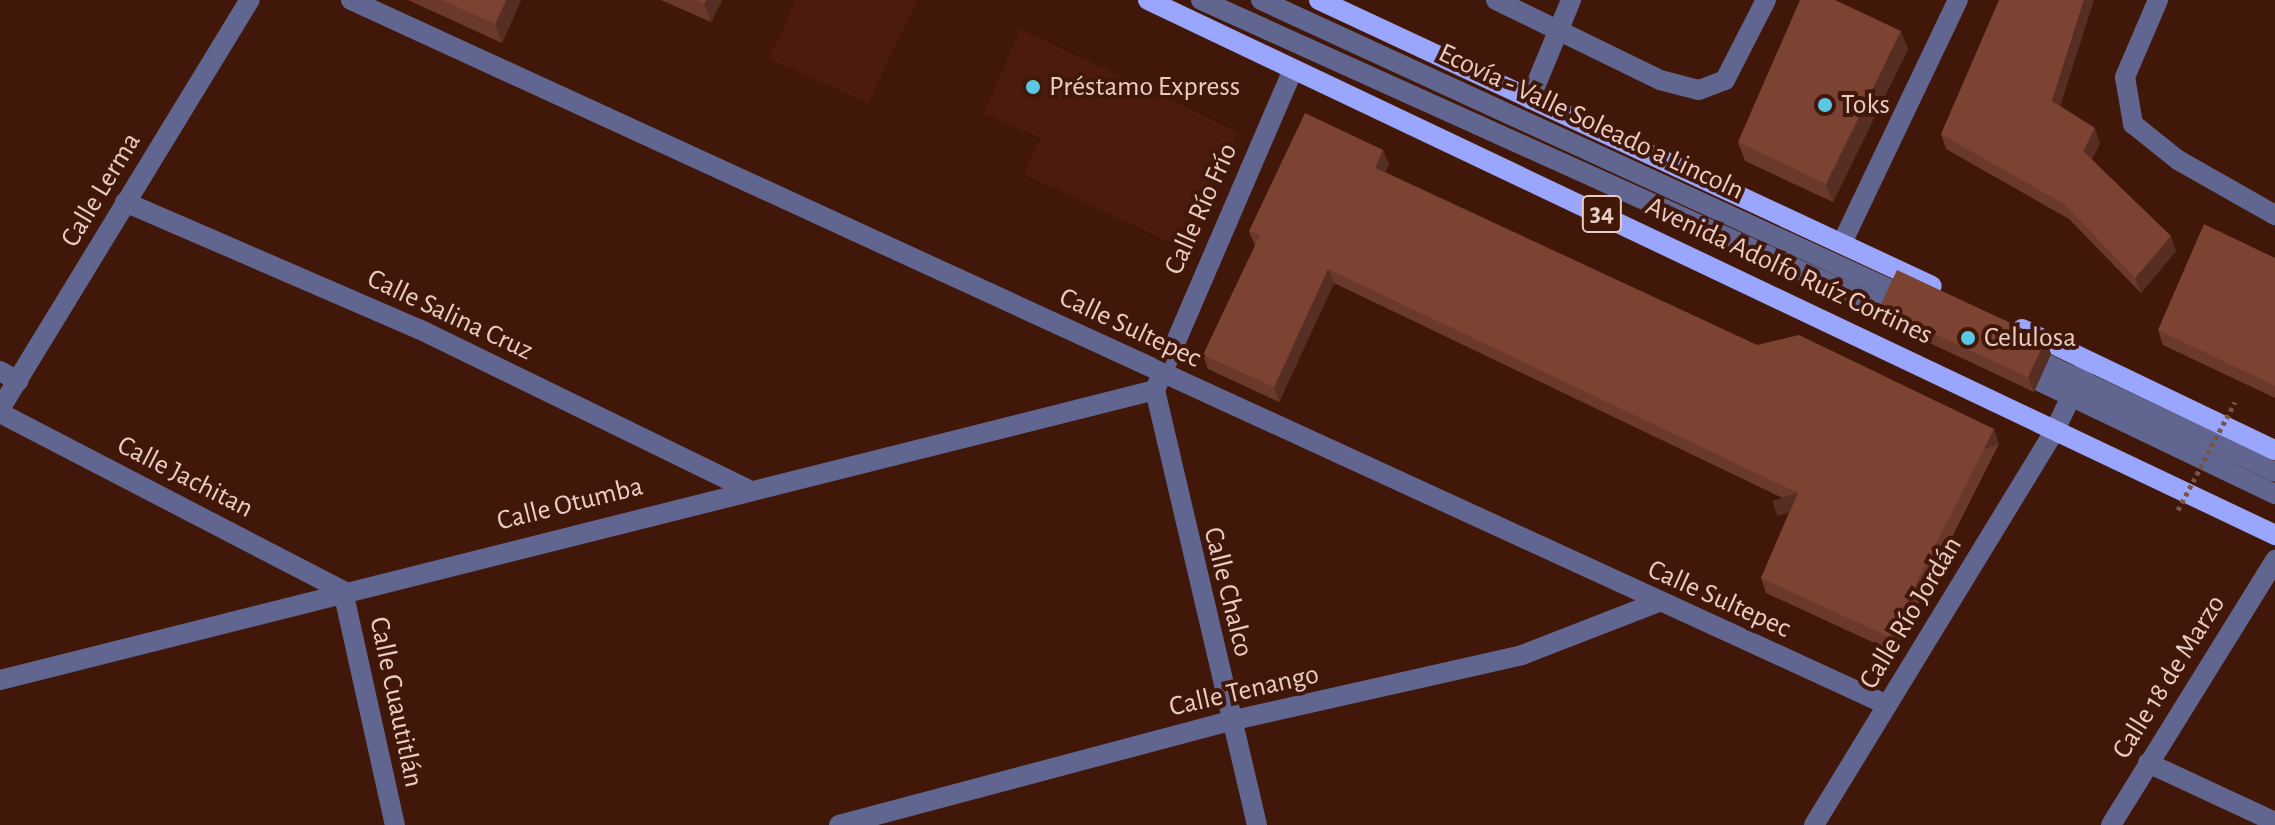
<!DOCTYPE html>
<meta charset="utf-8">
<style>
body{margin:0}
#map{position:relative;width:2275px;height:825px;overflow:hidden;background:#41170a;font-family:"Alegreya Sans",sans-serif}
div>[style]{position:absolute}
.built>*{inset:0;background:#4d1b0d}
.minor>*{height:20px;margin:-10px;padding:0 10px;transform-origin:10px;border-radius:10px;background:#60668f}
.major>*{height:20px;margin:-10px;padding:0 10px;transform-origin:10px;border-radius:10px;background:#9aa6fb}
.path-bridge>*{height:5px;margin-top:-2.5px;transform-origin:0;background:repeating-linear-gradient(90deg,#795348 0 4px,transparent 0 8px)}
.wall>*{inset:0;background:#6b392b}
.shaded-wall>*{inset:0;background:#572e23;transform-origin:0 0}
.building>*{inset:0;background:#7c4232;transform-origin:0 0}
.dots>*{width:22px;height:22px;translate:-50% -50%;box-sizing:border-box;border:4px solid #41170a;border-radius:50%}
span{translate:-50% -50%;white-space:nowrap;text-align:center;line-height:1.15;-webkit-text-stroke:8px #41170a;paint-order:stroke}
.shield-label span{padding:2px 6px;background:#41170a;border:2px solid;border-radius:6px;-webkit-text-stroke-width:0}
.shield-label{font-size:26px;color:#e9ccc4;font-weight:700}
.poi-label{font-size:28px;color:#e9ccc4}
.left{translate:0 -50%;text-align:left}
.street-label{font-size:28px;color:#e9ccc4}
</style>
<div id="map">
<div class="built">
<div style="clip-path:polygon(796px 0,918px 0,868px 103px,769px 59px)"></div>
<div style="clip-path:polygon(1020px 29px,1238px 132px,1184px 249px,1024px 174px,1041px 138px,984px 114px)"></div>
</div>
<div class="minor">
<div style="left:351px;top:0;width:1690px;rotate:24.65deg"></div>
<div style="left:1201px;top:0;width:756px;rotate:24.29deg"></div>
<div style="left:1261px;top:0;width:701px;rotate:24.7deg"></div>
<div style="left:1496px;top:0;width:182px;rotate:26deg"></div>
<div style="left:1660px;top:80px;width:40px;rotate:14.4deg"></div>
<div style="left:1699px;top:90px;width:28px;rotate:-21deg"></div>
<div style="left:1725px;top:80px;width:90px;rotate:-62.9deg"></div>
<div style="left:2158px;top:0;width:84px;rotate:113.2deg"></div>
<div style="left:2125px;top:77px;width:48px;rotate:80.3deg"></div>
<div style="left:2133px;top:124px;width:58px;rotate:38.7deg"></div>
<div style="left:2178px;top:160px;width:112px;rotate:29.6deg"></div>
<div style="left:1530px;top:99px;width:107px;rotate:-67.5deg"></div>
<div style="left:125px;top:202px;width:320px;rotate:23.4deg"></div>
<div style="left:419px;top:329px;width:365px;rotate:26deg"></div>
<div style="left:1842px;top:243px;width:269px;rotate:-64.5deg"></div>
<div style="left:2047px;top:364px;width:252px;rotate:25.3deg"></div>
<div style="left:0;top:371px;width:21px;rotate:29deg"></div>
<div style="left:2039px;top:381px;width:262px;rotate:25.6deg"></div>
<div style="left:0;top:409px;width:479px;rotate:-58.6deg"></div>
<div style="left:0;top:413px;width:386px;rotate:27.4deg"></div>
<div style="left:343px;top:591px;width:240px;rotate:77.5deg"></div>
<div style="left:0;top:680px;width:1191px;rotate:-14.09deg"></div>
<div style="left:2148px;top:763px;width:140px;rotate:24.9deg"></div>
<div style="left:839px;top:825px;width:405px;rotate:-14.9deg"></div>
<div style="left:1230px;top:721px;width:299px;rotate:-12.7deg"></div>
<div style="left:1522px;top:655px;width:144px;rotate:-21.2deg"></div>
<div style="left:1257px;top:825px;width:447px;rotate:-103.2deg"></div>
<div style="left:1155px;top:390px;width:349px;rotate:-66.7deg"></div>
<div style="left:1814px;top:825px;width:463px;rotate:-58.6deg"></div>
<div style="left:2055px;top:430px;width:76px;rotate:-64.4deg"></div>
<div style="left:2111px;top:825px;width:312px;rotate:-58.2deg"></div>
</div>
<div class="major">
<div style="left:1148px;top:0;width:1248px;rotate:25.39deg"></div>
<div style="left:1319px;top:0;width:676px;rotate:25.01deg"></div>
<div style="left:2022px;top:329px;width:280px;rotate:25.6deg"></div>
</div>
<div class="path-bridge">
<div style="left:2178px;top:510px;width:122px;rotate:-62.2deg"></div>
</div>
<div class="wall">
<div style="clip-path:polygon(408px 0,521px 0,502px 43px)"></div>
<div style="clip-path:polygon(661px 0,722px 0,711px 22px)"></div>
<div style="clip-path:polygon(1908px 49px,1833px 202px,1745px 161px,1738px 142px)"></div>
<div style="clip-path:polygon(2060px 107px,2100px 143px,2092px 159px,2176px 251px,2141px 293px,2069px 219px,1946px 149px,1941px 134px)"></div>
<div style="clip-path:polygon(1383px 150px,1389px 165px,1385px 172px,1757px 345px,1994px 429px,1999px 444px,1894px 652px,1766px 593px,1761px 578px,1793px 503px,1334px 283px,1279px 402px,1208px 369px,1203px 355px,1255px 246px,1249px 231px)"></div>
<div style="clip-path:polygon(2275px 258px,2275px 398px,2163px 345px,2158px 330px)"></div>
<div style="clip-path:polygon(1879px 308px,2046px 339px,2051px 354px,2034px 392px,1885px 322px)"></div>
</div>
<div class="shaded-wall">
<div style="clip-path:polygon(506px 0,521px 0,502px 43px,495px 24px)"></div>
<div style="clip-path:polygon(706px 0,722px 0,711px 22px,704px 4px)"></div>
<div style="clip-path:polygon(2084px 0,2094px 0,2057px 116px,2052px 101px)"></div>
<div style="clip-path:polygon(1901px 31px,1908px 49px,1833px 202px,1826px 184px)"></div>
<div style="clip-path:polygon(2095px 128px,2100px 143px,2089px 166px,2083px 151px)"></div>
<div style="clip-path:polygon(1383px 150px,1389px 165px,1380px 182px,1375px 168px)"></div>
<div style="clip-path:polygon(2171px 236px,2176px 251px,2141px 293px,2135px 278px)"></div>
<div style="clip-path:polygon(1328px 269px,1334px 283px,1279px 402px,1274px 387px)"></div>
<div style="clip-path:polygon(2046px 339px,2051px 354px,2034px 392px,2028px 377px)"></div>
<div style="left:1994px;top:429px;width:16px;height:233px;rotate:72deg"></div>
</div>
<div class="building">
<div style="clip-path:polygon(442px 0,506px 0,495px 24px)"></div>
<div style="clip-path:polygon(696px 0,706px 0,704px 4px)"></div>
<div style="clip-path:polygon(1800px 0,1835px 0,1901px 31px,1826px 184px,1738px 142px)"></div>
<div style="clip-path:polygon(1999px 0,2084px 0,2052px 101px,2095px 128px,2083px 151px,2171px 236px,2135px 278px,2064px 204px,1941px 134px)"></div>
<div style="clip-path:polygon(1305px 113px,1383px 150px,1375px 168px,1757px 345px,1799px 335px,1994px 429px,1889px 637px,1761px 578px,1798px 493px,1328px 269px,1274px 387px,1203px 355px,1260px 235px,1249px 231px)"></div>
<div style="clip-path:polygon(2204px 224px,2275px 258px,2275px 386px,2158px 330px)"></div>
<div style="left:1897px;top:270px;width:164px;height:42px;rotate:25deg"></div>
</div>
<div class="dots">
<div style="left:1033px;top:87px;background:#59c8e4"></div>
<div style="left:1825px;top:105px;background:#59c8e4"></div>
<div style="left:1968px;top:338px;background:#59c8e4"></div>
</div>
<div class="shield-label">
<span style="left:1602px;top:214px">34</span>
</div>
<div class="poi-label">
<span class="left" style="left:1049px;top:87px">Préstamo Express</span>
<span class="left" style="left:1841px;top:105px">Toks</span>
<span class="left" style="left:1984px;top:338px">Celulosa</span>
</div>
<div class="street-label">
<span style="left:1591px;top:122px;rotate:25deg">Ecovía - Valle Soleado a Lincoln</span>
<span style="left:101px;top:190px;rotate:-59deg">Calle Lerma</span>
<span style="left:1201px;top:209px;rotate:-66deg">Calle Río Frío</span>
<span style="left:1789px;top:271px;rotate:25deg">Avenida Adolfo Ruíz Cortines</span>
<span style="left:450px;top:315px;rotate:25deg">Calle Salina Cruz</span>
<span style="left:1130px;top:328px;rotate:25deg">Calle Sultepec</span>
<span style="left:185px;top:477px;rotate:27deg">Calle Jachitan</span>
<span style="left:570px;top:504px;rotate:-14deg">Calle Otumba</span>
<span style="left:1228px;top:592px;rotate:76deg">Calle Chalco</span>
<span style="left:1719px;top:599px;rotate:24deg">Calle Sultepec</span>
<span style="left:1911px;top:613px;rotate:-59deg">Calle Río Jordán</span>
<span style="left:2169px;top:677px;rotate:-58deg">Calle 18 de Marzo</span>
<span style="left:1244px;top:691px;rotate:-13deg">Calle Tenango</span>
<span style="left:396px;top:702px;rotate:78deg">Calle Cuautitlán</span>
</div>
</div>
